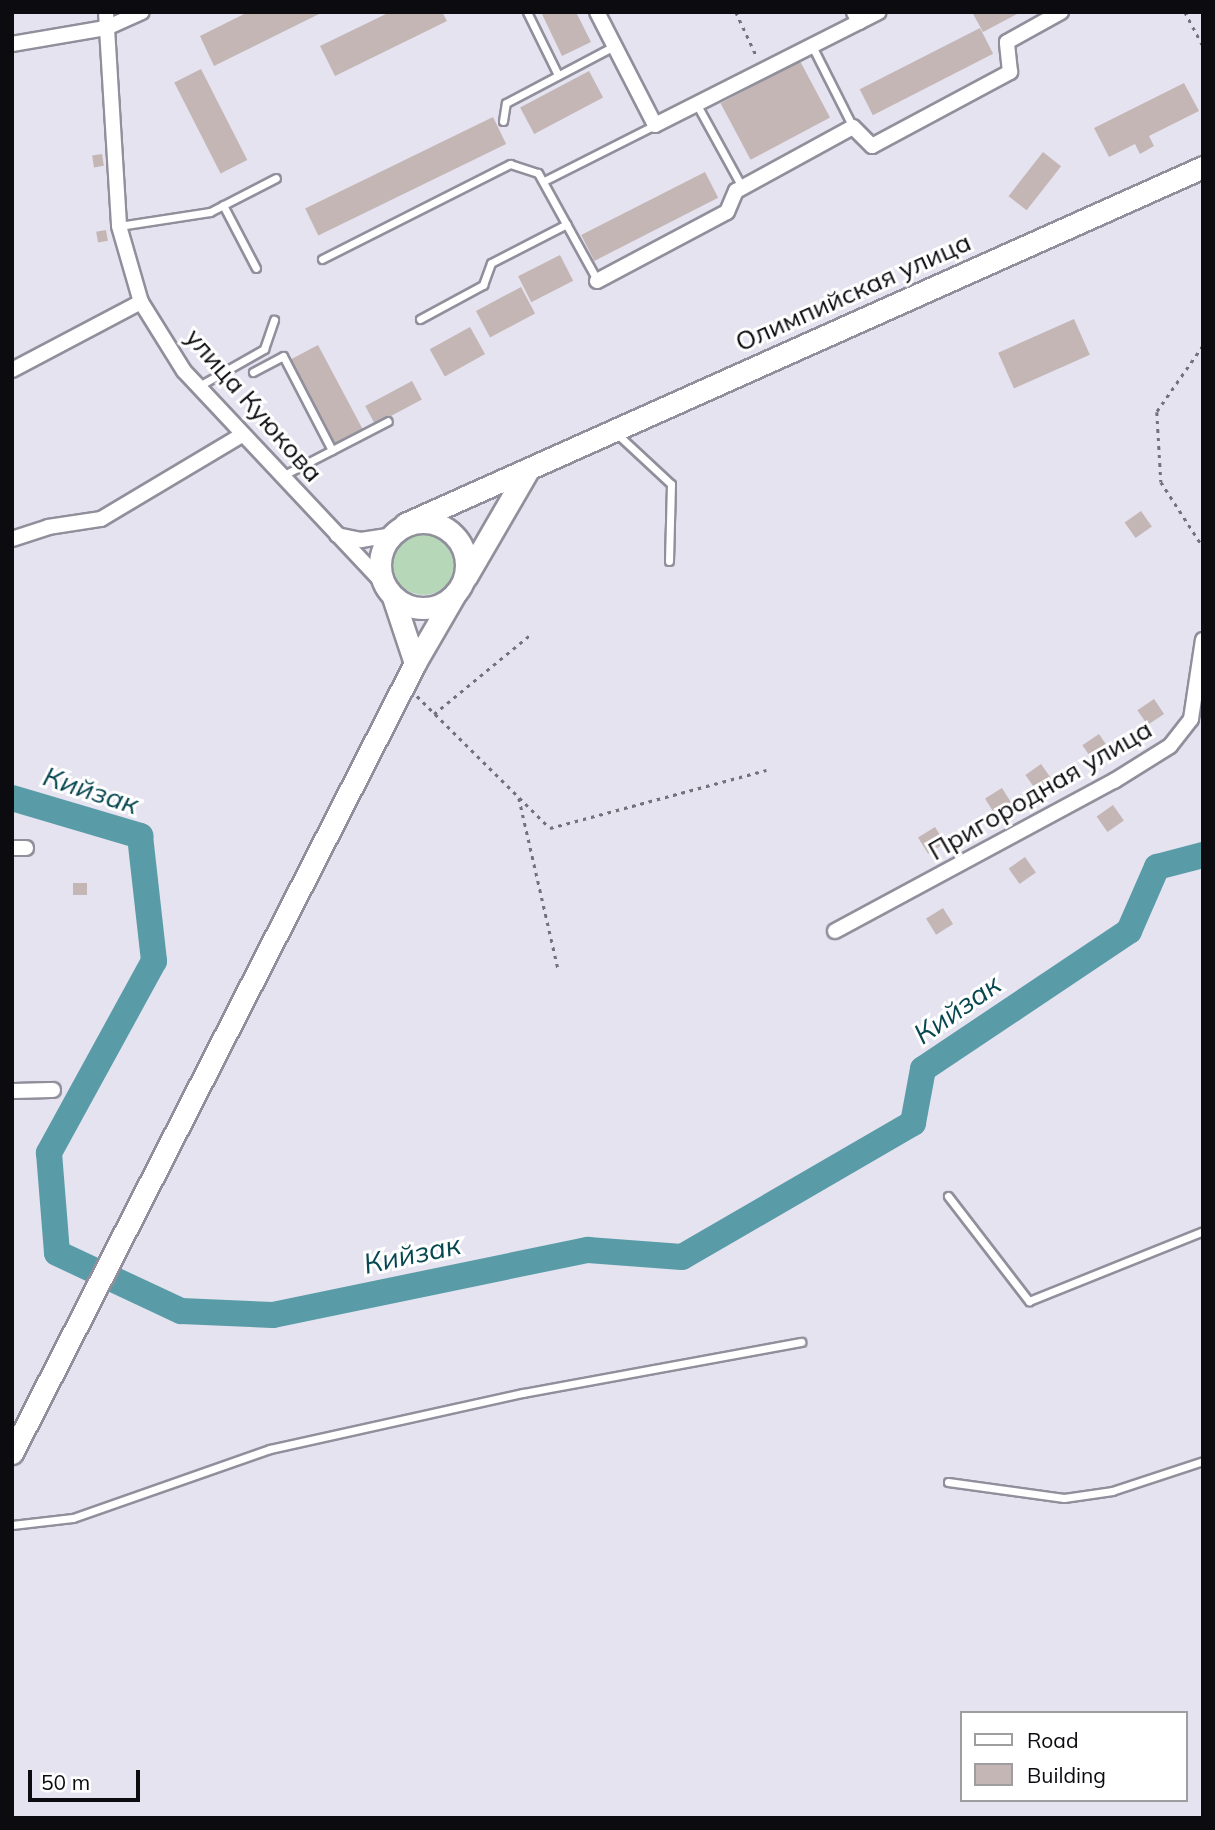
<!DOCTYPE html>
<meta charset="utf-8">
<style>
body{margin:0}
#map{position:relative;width:1215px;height:1830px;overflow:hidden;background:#e4e3ef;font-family:Mulish,sans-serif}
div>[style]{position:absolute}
.green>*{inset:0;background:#b6d8b8}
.round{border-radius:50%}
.river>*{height:26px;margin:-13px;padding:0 13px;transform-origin:13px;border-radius:13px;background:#599ca8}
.building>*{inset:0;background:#c5b6b6;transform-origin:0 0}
.path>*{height:2.5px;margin-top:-1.25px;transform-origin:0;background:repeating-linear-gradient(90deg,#73727a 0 3.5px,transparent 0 8.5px)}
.roads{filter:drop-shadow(2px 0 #918f9b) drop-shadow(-2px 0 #918f9b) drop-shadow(0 2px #918f9b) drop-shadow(0 -2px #918f9b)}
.lane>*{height:7px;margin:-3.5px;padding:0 3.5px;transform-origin:3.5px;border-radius:3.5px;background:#fff}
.street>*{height:14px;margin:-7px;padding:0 7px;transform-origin:7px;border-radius:7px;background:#fff}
.primary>*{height:21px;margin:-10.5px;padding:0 10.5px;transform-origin:10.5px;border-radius:10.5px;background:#fff}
.primary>.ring{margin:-10.5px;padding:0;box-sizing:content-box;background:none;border:21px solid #fff;border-radius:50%}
span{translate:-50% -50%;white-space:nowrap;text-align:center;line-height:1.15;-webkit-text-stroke:6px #fff;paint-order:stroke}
.street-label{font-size:26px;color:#0c0b0f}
.water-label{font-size:28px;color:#074750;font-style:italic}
.frame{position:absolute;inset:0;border:14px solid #0c0b0f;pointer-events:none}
.legend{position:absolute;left:960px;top:1711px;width:228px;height:91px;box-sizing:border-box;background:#fff;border:2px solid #9e9d9f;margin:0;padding:9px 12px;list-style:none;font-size:21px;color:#0c0b0f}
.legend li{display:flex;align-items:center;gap:14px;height:35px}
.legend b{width:35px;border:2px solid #9e9d9f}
.scale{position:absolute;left:28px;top:1770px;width:112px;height:32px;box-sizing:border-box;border:4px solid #0c0b0f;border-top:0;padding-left:9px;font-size:21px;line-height:24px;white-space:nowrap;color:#0c0b0f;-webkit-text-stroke:5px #fff;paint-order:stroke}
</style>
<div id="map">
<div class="green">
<div class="round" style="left:392px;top:531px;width:64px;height:64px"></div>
</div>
<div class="river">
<div style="left:12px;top:798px;width:134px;rotate:16.5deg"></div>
<div style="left:140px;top:836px;width:126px;rotate:83.6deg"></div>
<div style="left:154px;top:961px;width:219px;rotate:118.7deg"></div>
<div style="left:49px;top:1153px;width:100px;rotate:85.4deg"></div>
<div style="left:57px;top:1253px;width:137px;rotate:25.1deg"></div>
<div style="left:181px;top:1311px;width:92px;rotate:2.5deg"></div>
<div style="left:273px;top:1315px;width:322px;rotate:-11.7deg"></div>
<div style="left:588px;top:1250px;width:94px;rotate:4.3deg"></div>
<div style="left:682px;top:1257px;width:267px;rotate:-30.1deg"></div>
<div style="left:913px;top:1123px;width:55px;rotate:-79.5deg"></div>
<div style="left:923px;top:1069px;width:248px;rotate:-33.8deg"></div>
<div style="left:1129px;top:931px;width:70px;rotate:-66.4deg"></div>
<div style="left:1157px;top:867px;width:48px;rotate:-14.6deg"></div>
</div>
<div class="building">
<div style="clip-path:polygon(248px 12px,323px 12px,214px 66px,200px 36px)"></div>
<div style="clip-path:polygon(390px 12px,442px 12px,447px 21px,335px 76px,320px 46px)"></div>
<div style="clip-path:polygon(541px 12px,576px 12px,591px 42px,562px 56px)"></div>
<div style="clip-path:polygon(972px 12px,1021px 12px,983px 32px)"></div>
<div style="left:980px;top:28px;width:29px;height:135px;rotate:63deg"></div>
<div style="left:800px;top:61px;width:64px;height:90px;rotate:62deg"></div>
<div style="left:201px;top:69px;width:102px;height:30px;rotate:63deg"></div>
<div style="left:589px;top:71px;width:30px;height:78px;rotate:62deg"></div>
<div style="clip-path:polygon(1184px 83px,1199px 111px,1149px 136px,1154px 146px,1140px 154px,1135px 144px,1109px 157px,1094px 128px)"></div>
<div style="left:493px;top:117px;width:30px;height:209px;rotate:64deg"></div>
<div style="left:1043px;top:152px;width:23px;height:56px;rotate:38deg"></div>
<div style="left:102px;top:154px;width:12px;height:10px;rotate:81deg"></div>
<div style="left:705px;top:172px;width:29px;height:139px;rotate:63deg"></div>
<div style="left:106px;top:230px;width:11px;height:10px;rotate:80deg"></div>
<div style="left:560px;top:255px;width:29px;height:47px;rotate:63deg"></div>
<div style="left:521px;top:287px;width:30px;height:51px;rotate:62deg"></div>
<div style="left:1074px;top:319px;width:39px;height:83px;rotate:66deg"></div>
<div style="left:470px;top:327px;width:31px;height:46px;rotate:61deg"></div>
<div style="left:318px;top:345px;width:97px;height:31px;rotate:62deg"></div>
<div style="left:412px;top:381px;width:21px;height:53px;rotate:62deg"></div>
<div style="left:1141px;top:511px;width:19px;height:20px;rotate:55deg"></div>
<div style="left:1154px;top:699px;width:18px;height:20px;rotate:56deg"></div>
<div style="left:1099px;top:734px;width:18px;height:20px;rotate:56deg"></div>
<div style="left:1041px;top:764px;width:19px;height:19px;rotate:55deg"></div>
<div style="left:1002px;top:788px;width:19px;height:20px;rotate:58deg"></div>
<div style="left:1113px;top:805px;width:19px;height:20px;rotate:55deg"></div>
<div style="left:935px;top:827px;width:19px;height:20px;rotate:58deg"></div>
<div style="left:1025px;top:857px;width:19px;height:20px;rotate:55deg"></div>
<div style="left:87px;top:883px;width:12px;height:14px;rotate:90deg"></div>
<div style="left:943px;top:908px;width:19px;height:20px;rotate:58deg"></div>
</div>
<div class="path">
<div style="left:736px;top:12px;width:50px;rotate:65deg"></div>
<div style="left:1185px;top:12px;width:38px;rotate:62deg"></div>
<div style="left:1203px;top:346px;width:80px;rotate:124.9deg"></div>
<div style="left:1157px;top:412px;width:70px;rotate:86.7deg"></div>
<div style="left:1161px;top:482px;width:77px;rotate:57.1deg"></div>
<div style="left:417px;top:696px;width:187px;rotate:44.8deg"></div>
<div style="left:550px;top:828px;width:224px;rotate:-15deg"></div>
<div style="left:434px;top:714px;width:124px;rotate:-39.5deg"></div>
<div style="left:519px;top:798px;width:174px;rotate:77.1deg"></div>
</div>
<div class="roads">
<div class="lane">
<div style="left:527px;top:12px;width:70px;rotate:63.8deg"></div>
<div style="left:812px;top:46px;width:91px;rotate:63.2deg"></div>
<div style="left:697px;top:105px;width:94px;rotate:61.2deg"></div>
<div style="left:503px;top:121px;width:18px;rotate:-81deg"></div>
<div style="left:506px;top:103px;width:122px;rotate:-27.8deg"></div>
<div style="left:544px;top:181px;width:124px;rotate:-26.8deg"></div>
<div style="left:223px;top:205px;width:71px;rotate:62.4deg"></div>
<div style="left:119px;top:226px;width:92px;rotate:-8.7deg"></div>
<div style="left:210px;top:212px;width:74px;rotate:-27.3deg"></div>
<div style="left:322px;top:259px;width:211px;rotate:-26.8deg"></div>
<div style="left:510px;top:164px;width:29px;rotate:18deg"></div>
<div style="left:538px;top:173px;width:122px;rotate:61.1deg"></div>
<div style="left:420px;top:319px;width:72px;rotate:-28.4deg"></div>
<div style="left:483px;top:285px;width:23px;rotate:-70deg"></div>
<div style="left:491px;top:263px;width:85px;rotate:-27.2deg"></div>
<div style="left:253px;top:372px;width:34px;rotate:-28deg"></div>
<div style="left:283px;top:356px;width:106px;rotate:62.5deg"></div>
<div style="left:199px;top:386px;width:75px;rotate:-29.6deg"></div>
<div style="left:264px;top:349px;width:31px;rotate:-71deg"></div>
<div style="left:615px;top:432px;width:76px;rotate:42.9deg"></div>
<div style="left:671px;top:484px;width:77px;rotate:91.5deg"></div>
<div style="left:282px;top:476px;width:119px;rotate:-27.4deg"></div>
<div style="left:948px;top:1196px;width:133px;rotate:52.4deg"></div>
<div style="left:1029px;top:1301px;width:188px;rotate:-21.9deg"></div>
<div style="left:948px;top:1482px;width:117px;rotate:7.9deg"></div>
<div style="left:1064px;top:1498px;width:49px;rotate:-8.3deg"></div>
<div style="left:1112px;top:1491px;width:96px;rotate:-18.2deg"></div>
<div style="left:12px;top:1525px;width:61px;rotate:-6.5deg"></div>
<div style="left:73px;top:1518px;width:209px;rotate:-19.3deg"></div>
<div style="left:270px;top:1449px;width:259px;rotate:-12.5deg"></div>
<div style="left:523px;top:1393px;width:283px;rotate:-10.4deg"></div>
</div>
<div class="street">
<div style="left:106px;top:12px;width:214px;rotate:86.5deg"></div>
<div style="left:119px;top:226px;width:79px;rotate:73.9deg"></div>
<div style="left:141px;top:302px;width:81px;rotate:58.1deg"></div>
<div style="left:184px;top:371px;width:291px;rotate:46.8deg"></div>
<div style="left:597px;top:12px;width:127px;rotate:62.8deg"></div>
<div style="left:655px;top:125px;width:229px;rotate:-26.8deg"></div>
<div style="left:859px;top:22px;width:11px;rotate:-117deg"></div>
<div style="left:859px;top:22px;width:22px;rotate:-27deg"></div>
<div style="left:12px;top:44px;width:95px;rotate:-9.7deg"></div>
<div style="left:106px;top:28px;width:39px;rotate:-24deg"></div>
<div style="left:597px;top:281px;width:147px;rotate:-28deg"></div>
<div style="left:727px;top:212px;width:23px;rotate:-67deg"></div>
<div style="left:736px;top:191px;width:133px;rotate:-28.7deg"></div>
<div style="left:853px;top:127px;width:27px;rotate:45deg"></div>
<div style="left:872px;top:146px;width:157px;rotate:-28.2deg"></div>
<div style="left:1010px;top:72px;width:30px;rotate:-96deg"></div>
<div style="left:1007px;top:42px;width:62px;rotate:-29.1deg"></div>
<div style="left:12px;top:370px;width:146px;rotate:-27.8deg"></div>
<div style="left:337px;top:535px;width:25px;rotate:12deg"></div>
<div style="left:361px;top:540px;width:30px;rotate:-9deg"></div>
<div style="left:12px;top:539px;width:38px;rotate:-18deg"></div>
<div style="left:48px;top:527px;width:54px;rotate:-8.6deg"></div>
<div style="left:101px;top:519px;width:164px;rotate:-30.8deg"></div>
<div style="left:12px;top:848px;width:14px"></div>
<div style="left:835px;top:931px;width:317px;rotate:-28.3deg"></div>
<div style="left:1114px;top:781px;width:66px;rotate:-32deg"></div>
<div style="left:1170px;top:746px;width:34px;rotate:-52deg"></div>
<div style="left:1191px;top:719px;width:80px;rotate:-81.4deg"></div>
<div style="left:12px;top:1091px;width:41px;rotate:-1.4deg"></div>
</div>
<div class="primary">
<div class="ring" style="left:380px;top:522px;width:65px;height:65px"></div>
<div style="left:405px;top:524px;width:874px;rotate:-24.1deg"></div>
<div style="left:466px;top:577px;width:124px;rotate:-59.9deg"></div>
<div style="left:393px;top:597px;width:70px;rotate:71.6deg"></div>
<div style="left:12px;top:1453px;width:887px;rotate:-62.97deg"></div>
<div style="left:415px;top:663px;width:80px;rotate:-59.9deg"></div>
</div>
</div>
<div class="street-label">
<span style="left:853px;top:292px;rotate:-24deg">Олимпийская улица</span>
<span style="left:254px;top:405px;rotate:49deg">улица Куюкова</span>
<span style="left:1040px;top:790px;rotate:-30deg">Пригородная улица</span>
</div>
<div class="water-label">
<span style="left:91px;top:790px;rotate:18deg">Кийзак</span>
<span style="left:957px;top:1009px;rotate:-35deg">Кийзак</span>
<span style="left:412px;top:1254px;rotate:-12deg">Кийзак</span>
</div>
<div class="frame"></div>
<ul class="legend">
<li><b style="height:9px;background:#fff"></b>Road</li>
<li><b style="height:19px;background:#c5b6b6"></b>Building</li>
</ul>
<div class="scale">50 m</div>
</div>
